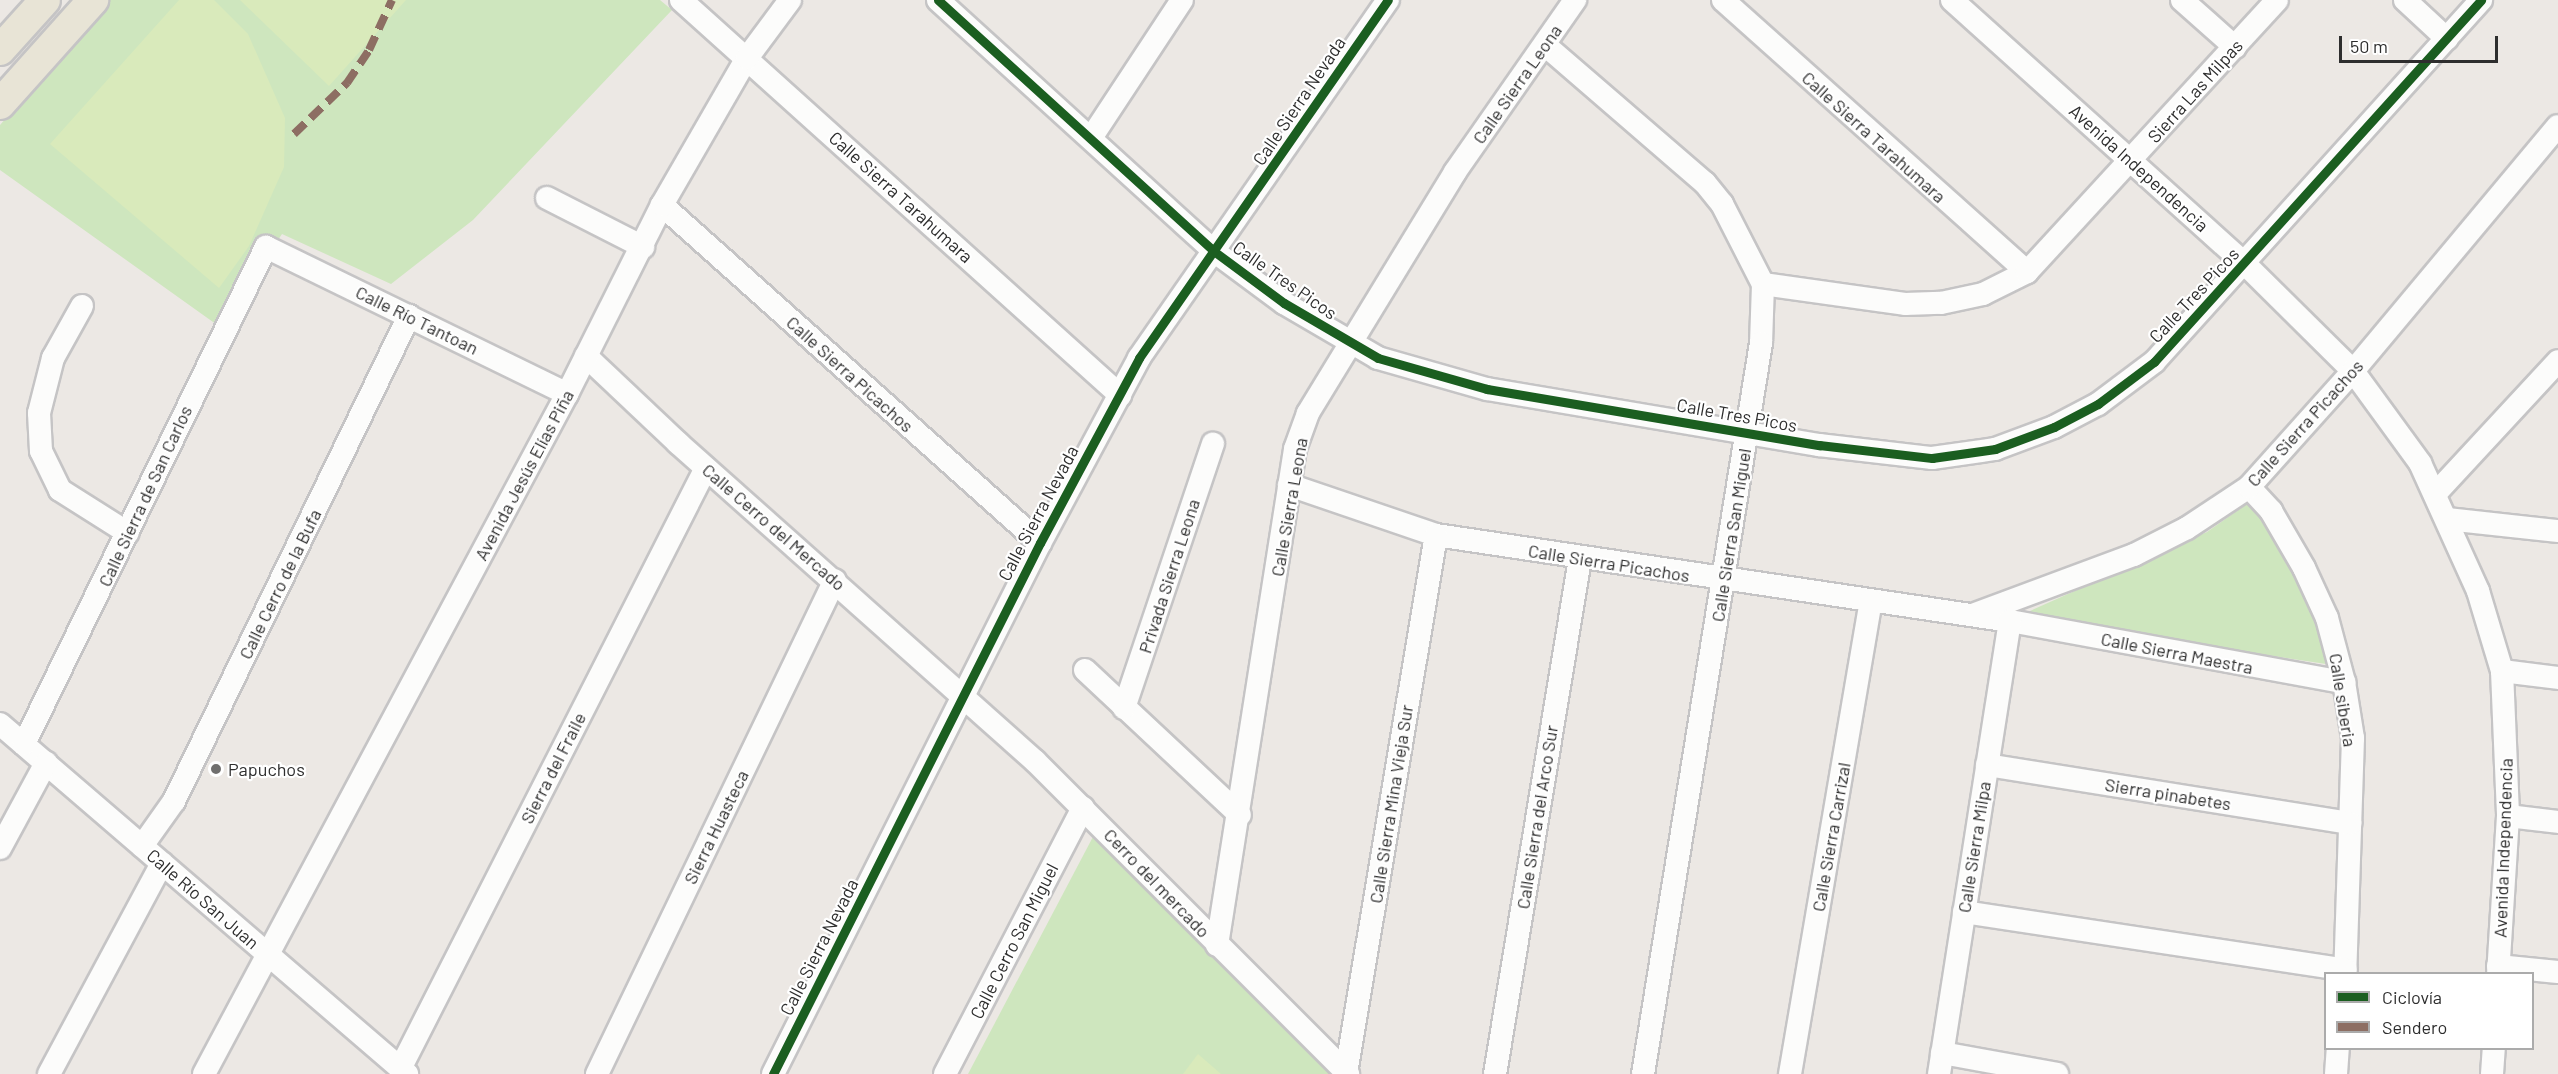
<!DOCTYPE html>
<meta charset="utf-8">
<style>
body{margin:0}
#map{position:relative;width:2558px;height:1074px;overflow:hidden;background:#ece8e4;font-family:Barlow,sans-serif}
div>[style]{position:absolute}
.green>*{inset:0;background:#cee6be}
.pitch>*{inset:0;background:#d9eabb}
.roads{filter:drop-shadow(2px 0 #c5c4c5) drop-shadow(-2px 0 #c5c4c5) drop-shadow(0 2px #c5c4c5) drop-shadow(0 -2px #c5c4c5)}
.minor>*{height:22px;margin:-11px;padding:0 11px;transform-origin:11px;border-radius:11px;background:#fcfcfb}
.major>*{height:30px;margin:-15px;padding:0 15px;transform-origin:15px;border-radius:15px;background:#e8e4d6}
.quiet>*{height:8px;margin-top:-4px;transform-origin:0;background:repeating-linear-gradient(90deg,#8d6e63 0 15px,transparent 0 23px)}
.cycleway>*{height:9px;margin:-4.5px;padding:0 4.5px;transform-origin:4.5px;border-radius:4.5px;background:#1b5e20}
.dots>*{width:16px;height:16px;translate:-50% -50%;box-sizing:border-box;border:3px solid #fff;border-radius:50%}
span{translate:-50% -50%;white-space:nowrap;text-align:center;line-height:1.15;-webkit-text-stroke:4.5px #fff;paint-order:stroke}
.street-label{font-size:18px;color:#2e2e2e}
.poi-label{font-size:18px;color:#2e2e2e}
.left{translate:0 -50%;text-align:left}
.legend{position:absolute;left:2324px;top:972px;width:210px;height:78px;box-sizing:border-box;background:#fff;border:2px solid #ababab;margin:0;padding:8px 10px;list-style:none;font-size:18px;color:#2e2e2e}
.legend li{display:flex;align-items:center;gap:12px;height:30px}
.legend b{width:30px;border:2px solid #ababab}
.scale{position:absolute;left:2339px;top:36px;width:159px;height:27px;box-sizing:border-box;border:3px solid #2e2e2e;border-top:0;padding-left:8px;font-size:18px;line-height:21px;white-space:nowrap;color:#2e2e2e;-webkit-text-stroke:4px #fff;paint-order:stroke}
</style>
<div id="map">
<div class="green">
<div style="clip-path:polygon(110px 0,660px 0,672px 10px,473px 220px,391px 284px,282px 234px,220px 327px,0 170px,0 125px)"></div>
<div style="clip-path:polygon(2251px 501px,2278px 537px,2294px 573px,2315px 621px,2326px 664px,2029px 619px,2030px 611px,2207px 532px)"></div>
<div style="clip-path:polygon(1095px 833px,1335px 1074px,968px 1074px)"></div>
</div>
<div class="pitch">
<div style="clip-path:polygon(179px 0,214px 0,248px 34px,285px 118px,284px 167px,249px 246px,219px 288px,50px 144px)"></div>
<div style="clip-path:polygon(240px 0,406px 0,329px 86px)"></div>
<div style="clip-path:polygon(1198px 1054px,1221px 1074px,1183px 1074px)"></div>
</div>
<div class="roads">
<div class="minor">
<div style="left:681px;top:0;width:591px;rotate:41.98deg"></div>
<div style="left:938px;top:0;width:374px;rotate:42.3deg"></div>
<div style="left:1215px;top:252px;width:86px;rotate:36.5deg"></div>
<div style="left:1284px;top:303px;width:109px;rotate:30.3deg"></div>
<div style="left:1378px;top:358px;width:113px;rotate:15.9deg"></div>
<div style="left:1487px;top:389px;width:337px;rotate:9.6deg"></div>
<div style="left:1819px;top:445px;width:114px;rotate:6.6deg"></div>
<div style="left:1932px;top:458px;width:64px;rotate:-8.1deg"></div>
<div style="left:1995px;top:449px;width:63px;rotate:-20.4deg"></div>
<div style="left:2054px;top:427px;width:50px;rotate:-27.6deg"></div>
<div style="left:2098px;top:404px;width:70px;rotate:-36.9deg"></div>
<div style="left:2154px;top:362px;width:488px;rotate:-47.9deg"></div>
<div style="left:1723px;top:0;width:408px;rotate:41.8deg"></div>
<div style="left:1952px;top:0;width:394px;rotate:42deg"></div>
<div style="left:2245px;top:264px;width:152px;rotate:44.7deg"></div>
<div style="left:2353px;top:371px;width:114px;rotate:53.9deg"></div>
<div style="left:2420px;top:463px;width:141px;rotate:65.6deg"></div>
<div style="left:2478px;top:591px;width:84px;rotate:73.3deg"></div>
<div style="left:2502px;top:671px;width:145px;rotate:87.6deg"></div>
<div style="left:2508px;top:816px;width:158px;rotate:93.6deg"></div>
<div style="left:2182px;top:0;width:71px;rotate:41.6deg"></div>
<div style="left:2405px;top:0;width:57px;rotate:42.9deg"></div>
<div style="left:1545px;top:45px;width:211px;rotate:40.8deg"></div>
<div style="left:1705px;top:183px;width:27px;rotate:51deg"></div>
<div style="left:1722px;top:204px;width:90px;rotate:62.9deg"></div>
<div style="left:1763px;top:284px;width:59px;rotate:91.9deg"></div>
<div style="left:1761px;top:343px;width:740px;rotate:99.17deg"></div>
<div style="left:1091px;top:138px;width:165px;rotate:-56.6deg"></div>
<div style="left:547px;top:198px;width:108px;rotate:27deg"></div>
<div style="left:662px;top:205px;width:507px;rotate:41.8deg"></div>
<div style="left:1763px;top:284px;width:143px;rotate:8deg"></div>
<div style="left:1905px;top:304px;width:36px;rotate:-2deg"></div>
<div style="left:1941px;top:303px;width:43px;rotate:-12.1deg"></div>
<div style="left:1983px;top:294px;width:49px;rotate:-26.6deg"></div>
<div style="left:2027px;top:272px;width:369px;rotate:-47.4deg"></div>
<div style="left:82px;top:306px;width:60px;rotate:119.1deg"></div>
<div style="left:53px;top:358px;width:57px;rotate:104.3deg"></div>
<div style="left:39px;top:413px;width:38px;rotate:87deg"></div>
<div style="left:41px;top:451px;width:43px;rotate:64deg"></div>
<div style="left:60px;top:490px;width:80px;rotate:32.3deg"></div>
<div style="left:586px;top:356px;width:127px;rotate:43.4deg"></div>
<div style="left:678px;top:443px;width:478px;rotate:41.7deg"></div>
<div style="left:1035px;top:761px;width:443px;rotate:45deg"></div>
<div style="left:1289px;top:485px;width:155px;rotate:18.8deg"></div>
<div style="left:1436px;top:535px;width:580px;rotate:8.52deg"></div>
<div style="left:2010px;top:621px;width:340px;rotate:10.4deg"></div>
<div style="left:2249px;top:487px;width:33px;rotate:47deg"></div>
<div style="left:2271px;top:511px;width:66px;rotate:59.9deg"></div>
<div style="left:2304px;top:568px;width:55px;rotate:65.3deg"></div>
<div style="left:2327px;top:618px;width:66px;rotate:75.1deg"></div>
<div style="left:2344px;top:682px;width:57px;rotate:80.9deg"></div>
<div style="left:2353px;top:738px;width:236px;rotate:91.9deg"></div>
<div style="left:2435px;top:494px;width:181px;rotate:-47.2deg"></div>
<div style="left:2447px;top:519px;width:112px;rotate:6.2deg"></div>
<div style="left:1975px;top:614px;width:170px;rotate:-20.4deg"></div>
<div style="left:2134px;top:555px;width:59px;rotate:-27deg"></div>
<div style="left:2187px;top:528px;width:74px;rotate:-33.5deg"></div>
<div style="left:2249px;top:487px;width:156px;rotate:-48.1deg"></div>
<div style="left:2353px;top:371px;width:319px;rotate:-50.1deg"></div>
<div style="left:1085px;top:670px;width:212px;rotate:43.1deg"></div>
<div style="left:2502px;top:671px;width:56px;rotate:7.1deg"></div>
<div style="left:1124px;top:708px;width:279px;rotate:-71.4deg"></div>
<div style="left:0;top:724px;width:537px;rotate:40.69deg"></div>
<div style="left:24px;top:744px;width:553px;rotate:-64.04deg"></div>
<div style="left:266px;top:247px;width:335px;rotate:26deg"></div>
<div style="left:1987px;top:765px;width:368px;rotate:9.1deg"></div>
<div style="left:2508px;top:816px;width:50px;rotate:6.8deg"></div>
<div style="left:142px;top:846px;width:55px;rotate:-54.6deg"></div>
<div style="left:174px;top:801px;width:539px;rotate:-64.15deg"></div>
<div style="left:0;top:848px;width:97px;rotate:-61.6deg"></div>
<div style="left:1964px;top:912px;width:386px;rotate:8.6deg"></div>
<div style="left:1217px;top:945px;width:502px;rotate:-81.06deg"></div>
<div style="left:1295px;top:449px;width:38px;rotate:-70deg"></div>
<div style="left:1308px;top:413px;width:282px;rotate:-58.6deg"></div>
<div style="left:1455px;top:172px;width:210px;rotate:-55.1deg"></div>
<div style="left:2498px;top:966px;width:60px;rotate:5.7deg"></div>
<div style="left:1942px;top:1053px;width:117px;rotate:10.3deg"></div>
<div style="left:400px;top:1069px;width:674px;rotate:-63.02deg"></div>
<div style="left:1346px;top:1073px;width:545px;rotate:-80.5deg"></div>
<div style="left:49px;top:1074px;width:239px;rotate:-61.8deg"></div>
<div style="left:204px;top:1074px;width:771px;rotate:-61.91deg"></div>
<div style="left:567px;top:394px;width:212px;rotate:-63.3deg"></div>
<div style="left:662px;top:205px;width:170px;rotate:-60deg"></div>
<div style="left:747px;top:58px;width:72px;rotate:-53.4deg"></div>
<div style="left:597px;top:1074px;width:548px;rotate:-64.28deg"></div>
<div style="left:773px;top:1074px;width:594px;rotate:-63.31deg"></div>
<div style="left:1040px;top:543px;width:210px;rotate:-61.8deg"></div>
<div style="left:1139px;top:358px;width:436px;rotate:-55.2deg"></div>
<div style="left:945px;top:1074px;width:300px;rotate:-62.6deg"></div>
<div style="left:1495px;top:1074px;width:522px;rotate:-80.63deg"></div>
<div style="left:1790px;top:1074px;width:480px;rotate:-80.3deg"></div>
<div style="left:1939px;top:1074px;width:459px;rotate:-81.1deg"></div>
<div style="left:2336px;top:1074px;width:26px;rotate:-86deg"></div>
<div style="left:2492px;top:1074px;width:26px;rotate:-86deg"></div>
</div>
<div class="major">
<div style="left:0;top:50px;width:67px;rotate:-48deg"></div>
<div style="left:0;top:104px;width:140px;rotate:-48.2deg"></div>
</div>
</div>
<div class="quiet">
<div style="left:294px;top:134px;width:74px;rotate:-43.9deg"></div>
<div style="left:347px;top:83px;width:40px;rotate:-56deg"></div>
<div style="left:369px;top:50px;width:55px;rotate:-65.3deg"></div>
</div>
<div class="cycleway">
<div style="left:938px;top:0;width:374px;rotate:42.3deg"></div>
<div style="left:1215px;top:252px;width:86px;rotate:36.5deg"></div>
<div style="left:1284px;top:303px;width:109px;rotate:30.3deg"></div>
<div style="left:1378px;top:358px;width:113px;rotate:15.9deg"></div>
<div style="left:1487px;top:389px;width:337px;rotate:9.6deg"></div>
<div style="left:1819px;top:445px;width:114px;rotate:6.6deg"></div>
<div style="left:1932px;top:458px;width:64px;rotate:-8.1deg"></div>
<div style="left:1995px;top:449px;width:63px;rotate:-20.4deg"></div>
<div style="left:2054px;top:427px;width:50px;rotate:-27.6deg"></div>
<div style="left:2098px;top:404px;width:70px;rotate:-36.9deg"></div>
<div style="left:2154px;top:362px;width:488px;rotate:-47.9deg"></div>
<div style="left:773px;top:1074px;width:594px;rotate:-63.31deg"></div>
<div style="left:1040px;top:543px;width:210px;rotate:-61.8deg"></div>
<div style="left:1139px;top:358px;width:436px;rotate:-55.2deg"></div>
</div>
<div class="dots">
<div style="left:216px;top:769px;background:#706f6e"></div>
</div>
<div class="street-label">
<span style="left:1517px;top:84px;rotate:-55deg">Calle Sierra Leona</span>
<span style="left:2195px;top:91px;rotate:-48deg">Sierra Las Milpas</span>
<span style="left:1299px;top:101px;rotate:-56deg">Calle Sierra Nevada</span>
<span style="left:1874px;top:137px;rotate:42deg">Calle Sierra Tarahumara</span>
<span style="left:2139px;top:168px;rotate:42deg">Avenida Independencia</span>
<span style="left:901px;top:197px;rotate:42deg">Calle Sierra Tarahumara</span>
<span style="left:1285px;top:280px;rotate:35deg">Calle Tres Picos</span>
<span style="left:2194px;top:295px;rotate:-47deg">Calle Tres Picos</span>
<span style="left:417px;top:320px;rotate:26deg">Calle Río Tantoan</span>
<span style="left:850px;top:374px;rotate:42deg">Calle Sierra Picachos</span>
<span style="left:1737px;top:415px;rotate:10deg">Calle Tres Picos</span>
<span style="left:2305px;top:423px;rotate:-48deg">Calle Sierra Picachos</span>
<span style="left:524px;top:475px;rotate:-62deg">Avenida Jesús Elías Piña</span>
<span style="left:145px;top:496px;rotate:-65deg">Calle Sierra de San Carlos</span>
<span style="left:1289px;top:507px;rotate:-80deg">Calle Sierra Leona</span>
<span style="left:1038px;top:513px;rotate:-62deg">Calle Sierra Nevada</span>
<span style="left:774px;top:527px;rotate:41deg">Calle Cerro del Mercado</span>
<span style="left:1731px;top:535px;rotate:-81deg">Calle Sierra San Miguel</span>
<span style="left:1609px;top:563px;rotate:9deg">Calle Sierra Picachos</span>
<span style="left:1169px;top:576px;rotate:-72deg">Privada Sierra Leona</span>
<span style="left:280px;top:584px;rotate:-64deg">Calle Cerro de la Bufa</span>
<span style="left:2177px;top:653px;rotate:11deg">Calle Sierra Maestra</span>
<span style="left:2343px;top:700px;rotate:81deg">Calle siberia</span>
<span style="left:553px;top:768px;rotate:-63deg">Sierra del Fraile</span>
<span style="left:2168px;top:794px;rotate:9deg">Sierra pinabetes</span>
<span style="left:1391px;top:804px;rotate:-81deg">Calle Sierra Mina Vieja Sur</span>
<span style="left:1537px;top:817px;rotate:-81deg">Calle Sierra del Arco Sur</span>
<span style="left:716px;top:827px;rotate:-64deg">Sierra Huasteca</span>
<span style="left:1831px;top:837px;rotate:-80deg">Calle Sierra Carrizal</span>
<span style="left:1974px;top:847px;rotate:-81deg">Calle Sierra Milpa</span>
<span style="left:2503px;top:848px;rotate:-88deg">Avenida Independencia</span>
<span style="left:1157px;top:883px;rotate:46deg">Cerro del mercado</span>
<span style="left:203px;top:899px;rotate:41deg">Calle Río San Juan</span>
<span style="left:1014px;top:941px;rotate:-63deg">Calle Cerro San Miguel</span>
<span style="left:819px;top:947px;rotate:-63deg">Calle Sierra Nevada</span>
</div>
<div class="poi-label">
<span class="left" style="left:228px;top:769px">Papuchos</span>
</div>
<ul class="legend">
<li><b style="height:8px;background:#1b5e20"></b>Ciclovía</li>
<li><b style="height:8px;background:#8d6e63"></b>Sendero</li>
</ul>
<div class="scale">50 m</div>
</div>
